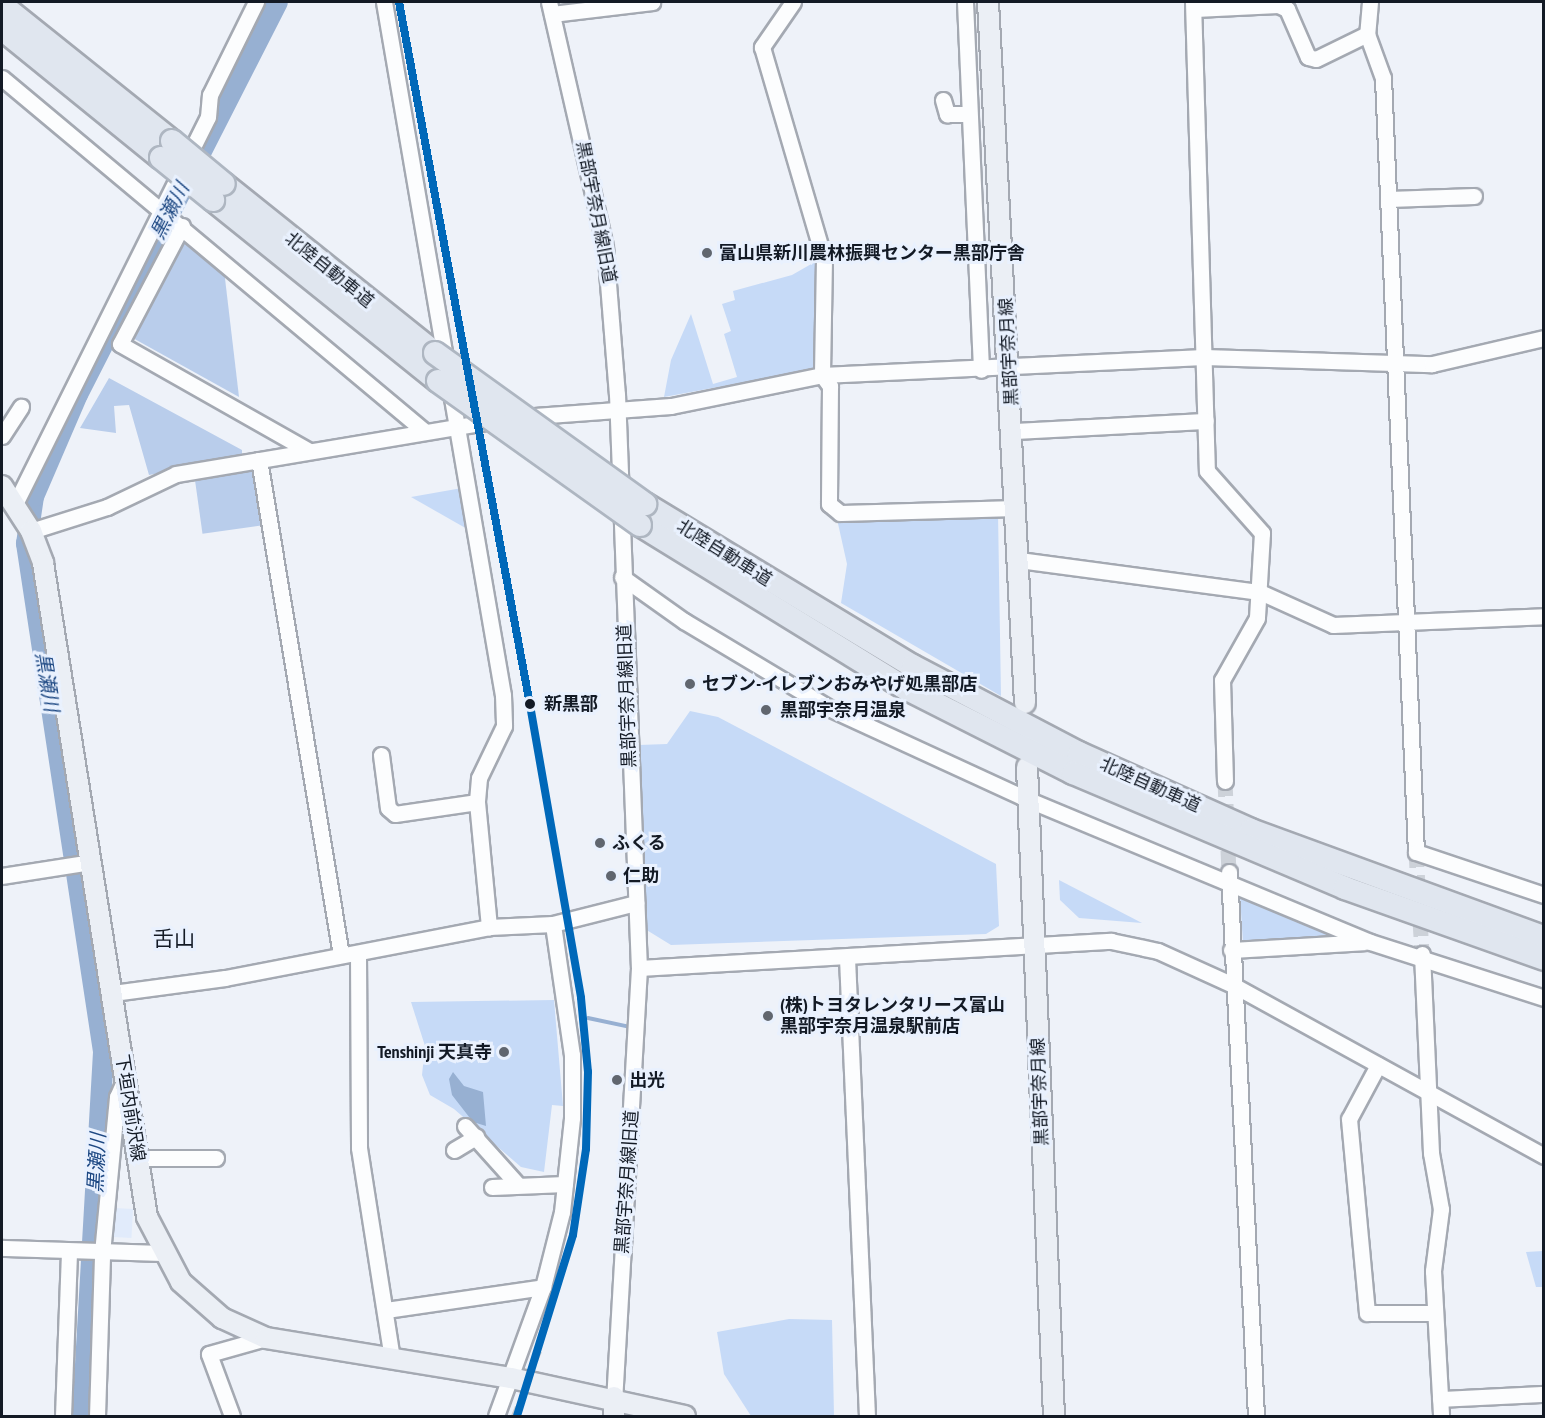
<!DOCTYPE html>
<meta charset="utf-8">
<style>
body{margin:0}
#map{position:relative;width:1545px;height:1418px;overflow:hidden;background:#eef2f9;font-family:"PT Sans Narrow","Noto Sans JP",sans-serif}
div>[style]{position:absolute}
.built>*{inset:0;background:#e1ebfb;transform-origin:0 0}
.green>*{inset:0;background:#c6daf7}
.forest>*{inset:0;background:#b9cdeb;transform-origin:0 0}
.water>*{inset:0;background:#97b0d2}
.stream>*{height:4px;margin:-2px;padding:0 2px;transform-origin:2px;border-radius:2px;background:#97b0d2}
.river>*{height:21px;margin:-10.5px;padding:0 10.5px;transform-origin:10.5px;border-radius:10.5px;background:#97b0d2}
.minor-tunnel>*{height:15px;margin-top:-7.5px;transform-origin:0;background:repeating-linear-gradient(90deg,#cdd2d9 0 15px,transparent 0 23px)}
.roads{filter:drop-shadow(2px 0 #a4a9b2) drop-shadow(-2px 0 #a4a9b2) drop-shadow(0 2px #a4a9b2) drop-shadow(0 -2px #a4a9b2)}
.minor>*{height:15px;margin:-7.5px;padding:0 7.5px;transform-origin:7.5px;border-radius:7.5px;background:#fcfdfe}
.major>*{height:20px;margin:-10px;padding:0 10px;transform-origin:10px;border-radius:10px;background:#ebeff5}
.highway>*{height:22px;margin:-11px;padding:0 11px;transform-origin:11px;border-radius:11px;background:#e0e6ef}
.rail>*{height:4px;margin-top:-2px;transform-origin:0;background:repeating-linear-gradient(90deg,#cccdcf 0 10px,transparent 0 20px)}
.bridges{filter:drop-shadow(2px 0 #aeb6c1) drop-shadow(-2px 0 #aeb6c1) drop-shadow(0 2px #aeb6c1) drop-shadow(0 -2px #aeb6c1)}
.highway-bridge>*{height:22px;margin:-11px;padding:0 11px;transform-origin:11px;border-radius:11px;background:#e0e6ef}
.rail-1>*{height:8px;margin:-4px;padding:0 4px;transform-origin:4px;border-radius:4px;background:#0068b9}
.dots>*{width:16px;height:16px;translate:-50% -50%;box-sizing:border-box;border:3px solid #e9f1fe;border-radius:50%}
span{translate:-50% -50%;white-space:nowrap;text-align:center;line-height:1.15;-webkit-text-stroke:6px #e9f1fe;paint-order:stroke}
.street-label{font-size:18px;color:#131a25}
.poi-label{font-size:18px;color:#131a25;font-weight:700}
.left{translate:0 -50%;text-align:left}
.right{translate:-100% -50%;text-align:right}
.stop-label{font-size:18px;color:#131a25;font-weight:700}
.water-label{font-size:20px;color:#1c4782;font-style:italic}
.quarter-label{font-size:21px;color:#131a25}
.frame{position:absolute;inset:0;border:3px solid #131a25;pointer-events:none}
</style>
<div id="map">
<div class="built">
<div style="left:115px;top:1208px;width:18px;height:29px;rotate:3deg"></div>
</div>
<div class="green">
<div style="clip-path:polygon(820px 259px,816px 369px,664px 397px,671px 360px,691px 314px,713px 384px,737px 377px,724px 334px,731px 331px,722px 304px,735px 300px,733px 291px,792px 275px)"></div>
<div style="clip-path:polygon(462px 488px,483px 538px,411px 497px)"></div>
<div style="clip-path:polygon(998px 513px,1001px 696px,841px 603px,847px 564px,837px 519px)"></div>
<div style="clip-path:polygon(690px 711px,718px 717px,996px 864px,999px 926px,986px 934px,671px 945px,645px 929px,639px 745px,667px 744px)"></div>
<div style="clip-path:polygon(1059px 880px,1142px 923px,1079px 918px,1060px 900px)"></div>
<div style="clip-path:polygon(1240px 897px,1340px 936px,1243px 943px)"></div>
<div style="clip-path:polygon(554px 1000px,563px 1106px,552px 1105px,544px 1172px,521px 1167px,454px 1109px,430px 1095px,422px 1075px,425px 1046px,411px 1002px)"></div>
<div style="clip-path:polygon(1543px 1251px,1543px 1287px,1536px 1287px,1526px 1252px)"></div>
<div style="clip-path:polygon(789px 1319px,832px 1320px,834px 1416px,751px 1416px,724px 1374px,717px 1332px)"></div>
</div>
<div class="forest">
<div style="clip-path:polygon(179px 240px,224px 270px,239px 397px,131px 337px)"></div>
<div style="clip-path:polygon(109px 378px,242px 450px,242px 457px,149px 475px,129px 405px,114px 406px,116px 433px,80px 428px)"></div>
<div style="left:253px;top:469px;width:57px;height:59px;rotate:82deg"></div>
</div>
<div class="water">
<div style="clip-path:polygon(453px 1072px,464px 1086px,483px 1092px,486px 1126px,473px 1122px,452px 1095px,449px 1079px)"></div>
</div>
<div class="stream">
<div style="left:588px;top:1018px;width:39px;rotate:12deg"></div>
</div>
<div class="river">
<div style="left:82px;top:1416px;width:366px;rotate:-86.7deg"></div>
<div style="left:103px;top:1051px;width:514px;rotate:-98.62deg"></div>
<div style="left:26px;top:543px;width:48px;rotate:-81.5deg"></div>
<div style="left:33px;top:496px;width:111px;rotate:-66.7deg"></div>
<div style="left:77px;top:394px;width:440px;rotate:-63deg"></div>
</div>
<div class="minor-tunnel">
<div style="left:1225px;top:781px;width:91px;rotate:87.5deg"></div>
<div style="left:1416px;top:852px;width:102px;rotate:86.6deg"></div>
</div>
<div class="roads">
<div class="minor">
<div style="left:384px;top:2px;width:703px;rotate:80.26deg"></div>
<div style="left:503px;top:695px;width:31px;rotate:88deg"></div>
<div style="left:504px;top:726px;width:58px;rotate:115.7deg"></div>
<div style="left:479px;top:778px;width:24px;rotate:95deg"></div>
<div style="left:477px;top:802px;width:126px;rotate:84.5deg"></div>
<div style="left:549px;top:2px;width:250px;rotate:77.1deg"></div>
<div style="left:605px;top:246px;width:148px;rotate:85.4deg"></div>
<div style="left:617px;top:394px;width:574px;rotate:87.81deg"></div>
<div style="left:639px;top:968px;width:430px;rotate:93.3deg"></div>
<div style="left:793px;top:2px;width:55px;rotate:124.6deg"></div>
<div style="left:762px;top:47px;width:221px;rotate:73.7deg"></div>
<div style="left:824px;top:259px;width:116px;rotate:91deg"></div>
<div style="left:822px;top:375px;width:14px;rotate:54deg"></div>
<div style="left:830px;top:386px;width:118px;rotate:90.5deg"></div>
<div style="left:829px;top:504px;width:14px;rotate:39deg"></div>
<div style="left:840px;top:513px;width:177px;rotate:-1.6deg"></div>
<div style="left:965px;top:2px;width:368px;rotate:87.5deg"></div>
<div style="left:1193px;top:2px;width:469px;rotate:88.3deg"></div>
<div style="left:1207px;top:471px;width:83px;rotate:48.4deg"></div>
<div style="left:1262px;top:533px;width:85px;rotate:93.4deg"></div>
<div style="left:1257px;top:618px;width:71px;rotate:119.4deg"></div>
<div style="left:1222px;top:680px;width:101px;rotate:88.3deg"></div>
<div style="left:1370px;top:2px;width:32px;rotate:95deg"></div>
<div style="left:1367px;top:34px;width:47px;rotate:70deg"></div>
<div style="left:1383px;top:78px;width:775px;rotate:87.56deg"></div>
<div style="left:1416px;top:852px;width:135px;rotate:18.6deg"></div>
<div style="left:1195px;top:9px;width:83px;rotate:-2.8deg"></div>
<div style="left:1278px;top:5px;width:10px;rotate:24deg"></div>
<div style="left:1287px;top:9px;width:52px;rotate:66.4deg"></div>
<div style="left:1308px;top:57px;width:8px;rotate:14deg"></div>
<div style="left:1316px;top:59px;width:57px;rotate:-26.1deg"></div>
<div style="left:552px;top:14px;width:101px;rotate:-6.8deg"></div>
<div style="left:2px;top:78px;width:550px;rotate:39.91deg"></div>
<div style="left:943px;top:100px;width:15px;rotate:74deg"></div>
<div style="left:947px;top:114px;width:21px"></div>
<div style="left:1389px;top:199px;width:85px;rotate:-2deg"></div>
<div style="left:182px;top:226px;width:133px;rotate:117.7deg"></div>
<div style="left:120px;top:344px;width:217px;rotate:29.5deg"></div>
<div style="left:521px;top:417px;width:150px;rotate:-4.2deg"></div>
<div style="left:671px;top:406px;width:154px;rotate:-11.6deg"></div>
<div style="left:822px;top:375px;width:382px;rotate:-2.7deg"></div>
<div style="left:1204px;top:357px;width:228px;rotate:1.8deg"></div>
<div style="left:1432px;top:364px;width:115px;rotate:-13.1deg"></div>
<div style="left:1013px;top:431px;width:193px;rotate:-3deg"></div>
<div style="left:2px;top:436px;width:35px;rotate:-57deg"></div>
<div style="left:259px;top:460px;width:502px;rotate:80.59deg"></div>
<div style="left:15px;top:504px;width:432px;rotate:-63.5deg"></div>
<div style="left:208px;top:117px;width:22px;rotate:-85deg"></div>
<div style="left:210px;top:95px;width:104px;rotate:-63.7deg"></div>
<div style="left:31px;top:531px;width:80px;rotate:-17.5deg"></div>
<div style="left:107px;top:507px;width:76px;rotate:-25.6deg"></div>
<div style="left:176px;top:474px;width:326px;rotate:-9.5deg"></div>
<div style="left:1019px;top:560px;width:243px;rotate:7.6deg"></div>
<div style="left:1260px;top:592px;width:80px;rotate:24.3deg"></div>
<div style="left:1333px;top:625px;width:211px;rotate:-2.4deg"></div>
<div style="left:622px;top:577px;width:76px;rotate:35.4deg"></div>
<div style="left:684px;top:621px;width:171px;rotate:30.9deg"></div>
<div style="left:831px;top:709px;width:218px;rotate:24.7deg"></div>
<div style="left:1029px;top:800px;width:369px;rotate:22.6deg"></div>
<div style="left:1370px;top:942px;width:183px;rotate:17.8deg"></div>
<div style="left:381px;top:755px;width:53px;rotate:82.5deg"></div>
<div style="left:388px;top:808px;width:9px;rotate:41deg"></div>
<div style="left:395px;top:814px;width:83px;rotate:-8.3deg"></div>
<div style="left:1229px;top:872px;width:545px;rotate:87.16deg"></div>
<div style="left:2px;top:876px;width:90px;rotate:-8.9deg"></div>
<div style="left:1231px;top:950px;width:133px;rotate:-3.4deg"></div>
<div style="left:358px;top:953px;width:195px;rotate:89.7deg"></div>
<div style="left:359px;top:1148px;width:213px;rotate:81.1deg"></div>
<div style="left:1422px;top:954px;width:199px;rotate:87.4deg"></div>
<div style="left:1431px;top:1153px;width:57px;rotate:79.9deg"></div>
<div style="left:1441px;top:1209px;width:63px;rotate:97.4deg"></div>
<div style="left:1433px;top:1271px;width:145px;rotate:86.8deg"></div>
<div style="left:847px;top:958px;width:458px;rotate:87.5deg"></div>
<div style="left:639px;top:968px;width:473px;rotate:-3.3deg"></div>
<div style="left:1111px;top:941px;width:48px;rotate:12deg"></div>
<div style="left:1158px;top:951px;width:82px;rotate:24.4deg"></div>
<div style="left:1233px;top:985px;width:355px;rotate:28.8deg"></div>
<div style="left:113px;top:993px;width:113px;rotate:-7.6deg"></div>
<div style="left:225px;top:978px;width:269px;rotate:-10.9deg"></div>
<div style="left:489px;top:927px;width:64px;rotate:-2.7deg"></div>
<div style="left:553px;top:924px;width:86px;rotate:-14.2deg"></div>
<div style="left:1378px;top:1065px;width:61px;rotate:118.2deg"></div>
<div style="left:1349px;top:1119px;width:195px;rotate:84.7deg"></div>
<div style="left:1367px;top:1313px;width:68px"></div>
<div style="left:465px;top:1126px;width:79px;rotate:48.1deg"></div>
<div style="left:454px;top:1150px;width:26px;rotate:-31deg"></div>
<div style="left:138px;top:1158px;width:78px"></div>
<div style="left:492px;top:1187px;width:73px;rotate:-2.4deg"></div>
<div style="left:2px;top:1248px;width:160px;rotate:1.8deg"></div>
<div style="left:386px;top:1310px;width:159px;rotate:-8.3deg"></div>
<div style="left:1440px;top:1399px;width:104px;rotate:-2.8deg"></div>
<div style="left:63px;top:1416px;width:164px;rotate:-87.9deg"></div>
<div style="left:97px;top:1416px;width:163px;rotate:-88.2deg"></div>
<div style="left:102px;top:1253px;width:157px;rotate:-84.5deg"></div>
<div style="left:117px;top:1097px;width:20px;rotate:-66deg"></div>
<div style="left:232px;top:1416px;width:66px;rotate:-110.4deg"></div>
<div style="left:209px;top:1354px;width:59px;rotate:-15.7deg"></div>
<div style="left:496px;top:1416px;width:137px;rotate:-70deg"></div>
<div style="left:543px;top:1287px;width:77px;rotate:-75.8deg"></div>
<div style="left:562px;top:1212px;width:95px;rotate:-83.9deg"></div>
<div style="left:572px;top:1118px;width:63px;rotate:-90deg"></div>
<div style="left:572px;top:1055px;width:132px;rotate:-98.3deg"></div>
</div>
<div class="major">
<div style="left:988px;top:2px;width:702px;rotate:86.98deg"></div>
<div style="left:2px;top:486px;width:54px;rotate:57.2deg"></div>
<div style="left:31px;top:531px;width:34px;rotate:69deg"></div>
<div style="left:43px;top:563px;width:662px;rotate:80.96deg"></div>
<div style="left:147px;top:1217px;width:73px;rotate:62.4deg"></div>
<div style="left:181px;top:1282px;width:55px;rotate:41.3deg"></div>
<div style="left:222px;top:1318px;width:48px;rotate:24.4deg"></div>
<div style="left:266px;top:1338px;width:248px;rotate:9.3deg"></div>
<div style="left:511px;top:1378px;width:178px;rotate:12.3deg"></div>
<div style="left:1027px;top:767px;width:650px;rotate:87.62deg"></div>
<div style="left:614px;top:1397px;width:19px;rotate:90deg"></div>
</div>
<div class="highway">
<div style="left:2px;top:5px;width:218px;rotate:38.7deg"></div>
<div style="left:2px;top:29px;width:205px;rotate:39.1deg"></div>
<div style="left:224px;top:184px;width:270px;rotate:38.7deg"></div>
<div style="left:213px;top:200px;width:289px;rotate:38.8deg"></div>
<div style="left:645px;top:504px;width:313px;rotate:31.2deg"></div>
<div style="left:913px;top:666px;width:187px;rotate:27.7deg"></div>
<div style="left:1079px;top:753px;width:188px;rotate:24.1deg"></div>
<div style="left:1251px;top:830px;width:312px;rotate:20.1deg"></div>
<div style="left:640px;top:525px;width:313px;rotate:31.6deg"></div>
<div style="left:907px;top:689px;width:186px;rotate:26.8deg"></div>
<div style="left:1073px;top:773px;width:295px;rotate:22.9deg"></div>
<div style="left:1345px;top:888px;width:211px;rotate:19.6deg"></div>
</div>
</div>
<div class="rail">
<div style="left:513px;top:1416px;width:80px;rotate:-67.3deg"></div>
</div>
<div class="bridges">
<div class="highway-bridge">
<div style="left:172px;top:141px;width:67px;rotate:39.6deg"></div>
<div style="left:161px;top:158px;width:67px;rotate:38.9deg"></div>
<div style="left:435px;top:353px;width:259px;rotate:35.7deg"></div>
<div style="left:438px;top:381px;width:248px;rotate:35.5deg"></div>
</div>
</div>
<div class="rail-1">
<div style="left:399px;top:2px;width:715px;rotate:79.44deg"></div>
<div style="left:530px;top:705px;width:297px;rotate:80.1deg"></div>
<div style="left:581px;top:998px;width:74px;rotate:84.6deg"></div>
<div style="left:588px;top:1072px;width:77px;rotate:91.5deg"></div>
<div style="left:586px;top:1149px;width:87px;rotate:98.6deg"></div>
<div style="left:573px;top:1235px;width:189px;rotate:107.2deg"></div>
</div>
<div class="dots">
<div style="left:707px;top:253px;background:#60666f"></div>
<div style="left:690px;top:684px;background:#60666f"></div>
<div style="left:530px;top:704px;background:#131a25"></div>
<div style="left:766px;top:710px;background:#60666f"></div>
<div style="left:600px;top:843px;background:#60666f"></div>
<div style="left:611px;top:876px;background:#60666f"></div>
<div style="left:768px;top:1016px;background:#60666f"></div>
<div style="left:504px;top:1052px;background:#60666f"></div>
<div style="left:617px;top:1080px;background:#60666f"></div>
</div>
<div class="street-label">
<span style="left:596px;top:212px;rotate:79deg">黒部宇奈月線旧道</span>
<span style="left:329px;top:270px;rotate:39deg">北陸自動車道</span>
<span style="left:1009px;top:352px;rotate:-93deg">黒部宇奈月線</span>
<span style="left:724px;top:553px;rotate:32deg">北陸自動車道</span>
<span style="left:627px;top:696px;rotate:-92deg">黒部宇奈月線旧道</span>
<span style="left:1150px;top:785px;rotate:24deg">北陸自動車道</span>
<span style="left:1040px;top:1092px;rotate:-92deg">黒部宇奈月線</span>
<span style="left:130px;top:1108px;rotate:81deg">下垣内前沢線</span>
<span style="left:627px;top:1182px;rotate:-86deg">黒部宇奈月線旧道</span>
</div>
<div class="poi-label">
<span class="left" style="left:719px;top:253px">富山県新川農林振興センター黒部庁舎</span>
<span class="left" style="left:702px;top:684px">セブン-イレブンおみやげ処黒部店</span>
<span class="left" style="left:780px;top:710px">黒部宇奈月温泉</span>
<span class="left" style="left:612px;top:843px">ふくる</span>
<span class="left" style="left:623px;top:876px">仁助</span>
<span class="left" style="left:780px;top:1016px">(株)トヨタレンタリース富山<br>黒部宇奈月温泉駅前店</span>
<span class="right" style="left:492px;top:1052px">Tenshinji 天真寺</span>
<span class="left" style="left:629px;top:1080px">出光</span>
</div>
<div class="stop-label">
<span class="left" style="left:544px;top:704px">新黒部</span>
</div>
<div class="water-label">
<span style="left:170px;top:211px;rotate:-63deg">黒瀬川</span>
<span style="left:47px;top:682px;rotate:81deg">黒瀬川</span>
<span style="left:97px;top:1163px;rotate:-87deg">黒瀬川</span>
</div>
<div class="quarter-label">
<span style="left:174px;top:939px">舌山</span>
</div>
<div class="frame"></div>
</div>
